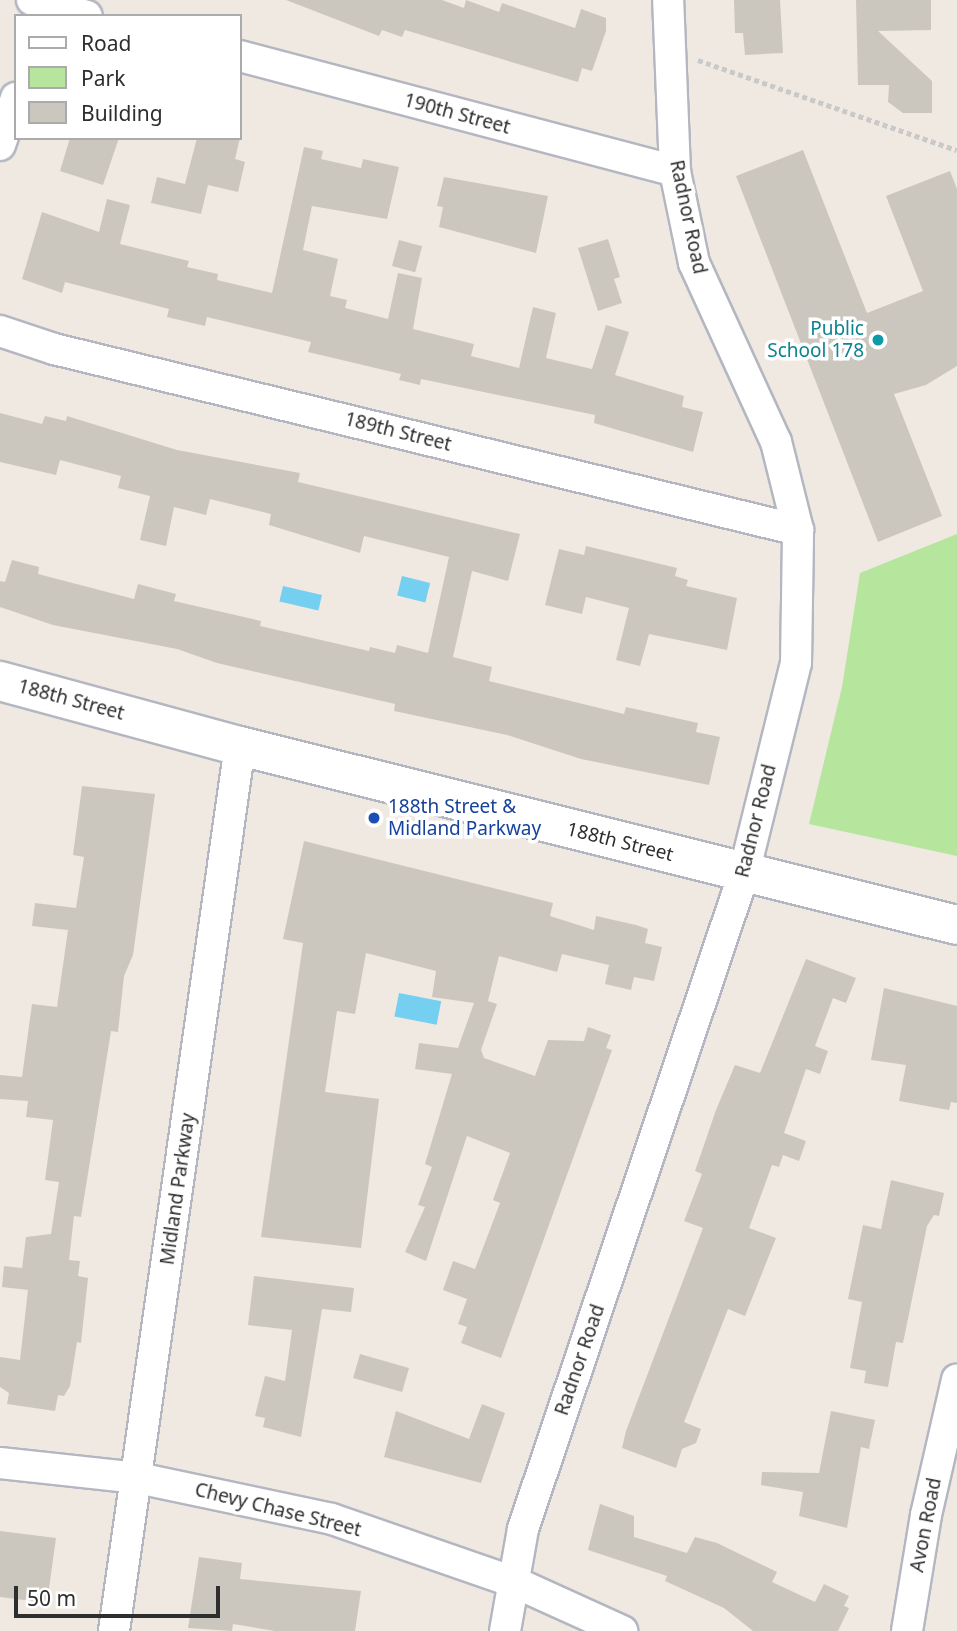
<!DOCTYPE html>
<style>
body{margin:0}
#map{position:relative;width:957px;height:1631px;overflow:hidden;background:#efe9e1;font-family:"Noto Sans",sans-serif}
div>[style]{position:absolute}
.green>*{inset:0;background:#b6e59e}
.water>*{inset:0;background:#75cff0;transform-origin:0 0}
.building>*{inset:0;background:#cbc7bf;transform-origin:0 0}
.path>*{height:4.5px;margin-top:-2.25px;transform-origin:0;background:repeating-linear-gradient(90deg,#c9c9c9 0 5px,transparent 0 8.5px)}
.roads{filter:drop-shadow(2px 0 #b4b7c1) drop-shadow(-2px 0 #b4b7c1) drop-shadow(0 2px #b4b7c1) drop-shadow(0 -2px #b4b7c1)}
.street>*{height:30px;margin:-15px;padding:0 15px;transform-origin:15px;border-radius:15px;background:#fff}
.secondary>*{height:38px;margin:-19px;padding:0 19px;transform-origin:19px;border-radius:19px;background:#fff}
.dots>*{width:19px;height:19px;translate:-50% -50%;box-sizing:border-box;border:4px solid #fff;border-radius:50%}
span{translate:-50% -50%;white-space:nowrap;text-align:center;line-height:1.15;-webkit-text-stroke:7px #fff;paint-order:stroke}
.street-label{font-size:19px;color:#2e2e2e}
.culture-label{font-size:19px;color:#0d838f}
.right{translate:-100% -50%;text-align:right}
.transit-label{font-size:19px;color:#164399}
.left{translate:0 -50%;text-align:left}
.legend{position:absolute;left:14px;top:14px;width:228px;height:126px;box-sizing:border-box;background:#fff;border:2px solid #ababab;margin:0;padding:9px 12px;list-style:none;font-size:21px;color:#2e2e2e}
.legend li{display:flex;align-items:center;gap:14px;height:35px}
.legend b{width:35px;border:2px solid #ababab}
.scale{position:absolute;left:14px;top:1586px;width:206px;height:32px;box-sizing:border-box;border:4px solid #2e2e2e;border-top:0;padding-left:9px;font-size:21px;line-height:24px;white-space:nowrap;color:#2e2e2e;-webkit-text-stroke:5px #fff;paint-order:stroke}
</style>
<div id="map">
<div class="green">
<div style="clip-path:polygon(957px 534px,957px 856px,809px 824px,842px 687px,860px 573px)"></div>
</div>
<div class="water">
<div style="left:402px;top:576px;width:29px;height:20px;rotate:14deg"></div>
<div style="left:283px;top:586px;width:40px;height:16px;rotate:13deg"></div>
<div style="left:399px;top:993px;width:43px;height:24px;rotate:11deg"></div>
</div>
<div class="building">
<div style="clip-path:polygon(286px 0,442px 0,464px 8px,466px 0,499px 12px,502px 3px,575px 28px,581px 9px,606px 18px,606px 31px,592px 71px,582px 68px,578px 82px,405px 30px,402px 37px,382px 30px,379px 36px)"></div>
<div style="clip-path:polygon(734px 0,780px 0,783px 53px,745px 55px,743px 33px,735px 33px)"></div>
<div style="clip-path:polygon(856px 0,931px 0,931px 30px,878px 31px,932px 81px,932px 113px,903px 113px,888px 102px,889px 85px,858px 85px)"></div>
<div style="clip-path:polygon(70px 138px,119px 138px,103px 185px,60px 171px)"></div>
<div style="clip-path:polygon(197px 138px,240px 138px,235px 159px,245px 162px,238px 192px,208px 185px,201px 214px,151px 203px,157px 177px,185px 184px)"></div>
<div style="clip-path:polygon(304px 147px,323px 151px,321px 159px,361px 168px,363px 159px,399px 167px,387px 219px,312px 206px,303px 250px,338px 259px,330px 296px,347px 300px,345px 308px,388px 319px,398px 273px,422px 278px,413px 329px,474px 344px,471px 356px,519px 368px,533px 307px,556px 313px,546px 358px,592px 369px,606px 325px,629px 332px,615px 375px,684px 396px,682px 407px,703px 412px,693px 452px,594px 423px,595px 415px,421px 379px,420px 385px,399px 380px,401px 374px,308px 352px,311px 342px,207px 317px,205px 326px,167px 317px,169px 309px,65px 282px,62px 293px,22px 279px,42px 212px,99px 232px,107px 199px,130px 205px,120px 244px,189px 261px,187px 267px,218px 274px,217px 280px,272px 293px)"></div>
<div style="clip-path:polygon(803px 150px,867px 313px,923px 291px,886px 196px,950px 171px,957px 189px,957px 366px,926px 385px,894px 394px,942px 516px,878px 542px,736px 176px)"></div>
<div style="clip-path:polygon(444px 177px,548px 196px,536px 253px,439px 227px,443px 207px,437px 206px)"></div>
<div style="clip-path:polygon(608px 239px,620px 277px,614px 279px,622px 303px,598px 311px,578px 248px)"></div>
<div style="left:399px;top:240px;width:24px;height:27px;rotate:15deg"></div>
<div style="clip-path:polygon(0 413px,42px 424px,45px 416px,66px 421px,67px 416px,177px 450px,300px 473px,298px 482px,520px 534px,508px 581px,472px 571px,453px 657px,492px 667px,489px 681px,624px 714px,626px 707px,698px 723px,696px 732px,720px 737px,709px 785px,581px 759px,507px 735px,394px 711px,395px 704px,217px 663px,177px 649px,53px 625px,0 607px,0 581px,5px 582px,12px 560px,39px 567px,38px 574px,134px 599px,138px 584px,176px 594px,174px 601px,261px 621px,260px 626px,369px 651px,370px 647px,395px 653px,397px 645px,428px 653px,449px 557px,364px 536px,360px 553px,269px 525px,271px 514px,210px 499px,206px 515px,174px 507px,166px 546px,140px 540px,150px 496px,118px 488px,121px 476px,60px 460px,56px 475px,0 462px)"></div>
<div style="clip-path:polygon(586px 546px,677px 568px,675px 576px,688px 580px,686px 586px,737px 598px,727px 650px,649px 634px,640px 666px,616px 660px,629px 608px,586px 597px,582px 614px,545px 605px,559px 549px,584px 555px)"></div>
<div style="clip-path:polygon(82px 786px,155px 794px,133px 955px,124px 976px,118px 1032px,111px 1031px,81px 1217px,74px 1216px,69px 1260px,80px 1261px,78px 1276px,88px 1278px,81px 1343px,77px 1342px,70px 1386px,64px 1396px,58px 1395px,55px 1411px,7px 1404px,9px 1393px,0 1387px,0 1357px,20px 1360px,28px 1290px,2px 1287px,4px 1266px,22px 1268px,26px 1237px,51px 1234px,59px 1182px,45px 1180px,53px 1120px,26px 1117px,28px 1101px,0 1099px,0 1075px,22px 1077px,32px 1004px,57px 1007px,68px 930px,32px 926px,35px 903px,76px 908px,84px 857px,73px 855px)"></div>
<div style="clip-path:polygon(304px 841px,553px 903px,550px 916px,594px 930px,596px 916px,636px 925px,648px 929px,645px 943px,662px 947px,654px 981px,634px 977px,631px 990px,605px 984px,609px 965px,562px 954px,557px 972px,499px 956px,488px 1001px,497px 1004px,481px 1050px,484px 1058px,535px 1076px,548px 1040px,584px 1041px,588px 1027px,611px 1035px,606px 1048px,612px 1050px,501px 1358px,461px 1343px,467px 1327px,458px 1324px,467px 1299px,443px 1290px,453px 1261px,475px 1269px,500px 1203px,493px 1200px,510px 1153px,467px 1136px,426px 1261px,405px 1252px,425px 1207px,418px 1205px,432px 1167px,425px 1164px,452px 1074px,415px 1069px,419px 1043px,458px 1048px,474px 1003px,432px 997px,436px 971px,366px 953px,355px 1014px,337px 1011px,325px 1092px,379px 1099px,361px 1248px,261px 1237px,303px 943px,283px 939px)"></div>
<div style="clip-path:polygon(806px 959px,856px 978px,846px 1003px,833px 998px,815px 1046px,828px 1051px,820px 1074px,806px 1069px,784px 1133px,806px 1141px,799px 1161px,783px 1155px,779px 1167px,772px 1165px,749px 1228px,776px 1238px,745px 1316px,728px 1309px,684px 1422px,701px 1429px,696px 1443px,682px 1449px,676px 1468px,622px 1448px,626px 1431px,703px 1228px,684px 1221px,702px 1174px,695px 1171px,716px 1110px,735px 1065px,760px 1073px)"></div>
<div style="clip-path:polygon(884px 988px,957px 1006px,957px 1103px,951px 1102px,949px 1110px,899px 1101px,906px 1065px,871px 1060px)"></div>
<div style="clip-path:polygon(891px 1180px,944px 1193px,939px 1216px,934px 1215px,927px 1226px,903px 1343px,896px 1342px,888px 1387px,864px 1383px,866px 1371px,850px 1368px,862px 1302px,848px 1299px,863px 1225px,881px 1229px)"></div>
<div style="clip-path:polygon(254px 1276px,354px 1288px,351px 1312px,322px 1309px,301px 1437px,263px 1427px,265px 1418px,255px 1416px,265px 1376px,285px 1381px,292px 1330px,248px 1325px)"></div>
<div style="left:360px;top:1354px;width:51px;height:25px;rotate:16deg"></div>
<div style="clip-path:polygon(482px 1404px,505px 1413px,481px 1483px,384px 1457px,396px 1411px,469px 1439px)"></div>
<div style="clip-path:polygon(831px 1411px,875px 1420px,869px 1449px,861px 1447px,847px 1528px,799px 1516px,803px 1492px,761px 1485px,762px 1472px,819px 1473px)"></div>
<div style="clip-path:polygon(600px 1504px,634px 1516px,634px 1537px,687px 1553px,695px 1537px,717px 1543px,777px 1572px,772px 1582px,815px 1602px,824px 1584px,849px 1596px,844px 1606px,849px 1608px,838px 1631px,753px 1631px,724px 1608px,665px 1581px,667px 1576px,588px 1550px)"></div>
<div style="clip-path:polygon(0 1531px,56px 1538px,47px 1603px,0 1597px)"></div>
<div style="clip-path:polygon(199px 1557px,242px 1563px,240px 1579px,361px 1591px,355px 1631px,275px 1631px,233px 1624px,232px 1631px,188px 1628px)"></div>
</div>
<div class="path">
<div style="left:698px;top:60px;width:274px;rotate:19.2deg"></div>
</div>
<div class="roads">
<div class="street">
<div style="left:32px;top:0;width:57px;rotate:16.2deg"></div>
<div style="left:240px;top:56px;width:450px;rotate:14.8deg"></div>
<div style="left:0;top:145px;width:50px;rotate:-71.2deg"></div>
<div style="left:0;top:331px;width:57px;rotate:18.4deg"></div>
<div style="left:54px;top:349px;width:766px;rotate:13.67deg"></div>
<div style="left:0;top:1463px;width:139px;rotate:6.2deg"></div>
<div style="left:138px;top:1478px;width:198px;rotate:11.9deg"></div>
<div style="left:332px;top:1519px;width:193px;rotate:19.1deg"></div>
<div style="left:514px;top:1582px;width:119px;rotate:24.4deg"></div>
<div style="left:114px;top:1631px;width:894px;rotate:-81.9deg"></div>
<div style="left:505px;top:1631px;width:104px;rotate:-80deg"></div>
<div style="left:523px;top:1529px;width:692px;rotate:-71.38deg"></div>
<div style="left:744px;top:873px;width:216px;rotate:-76.1deg"></div>
<div style="left:796px;top:663px;width:133px;rotate:-89.1deg"></div>
<div style="left:798px;top:530px;width:91px;rotate:-104deg"></div>
<div style="left:776px;top:442px;width:197px;rotate:-114.6deg"></div>
<div style="left:694px;top:263px;width:94px;rotate:-101.7deg"></div>
<div style="left:675px;top:171px;width:171px;rotate:-92.3deg"></div>
<div style="left:907px;top:1631px;width:118px;rotate:-80.7deg"></div>
<div style="left:926px;top:1515px;width:139px;rotate:-77.1deg"></div>
</div>
<div class="secondary">
<div style="left:0;top:681px;width:249px;rotate:15.2deg"></div>
<div style="left:240px;top:746px;width:739px;rotate:14.02deg"></div>
</div>
</div>
<div class="dots">
<div style="left:878px;top:340px;background:#0f9aa8"></div>
<div style="left:374px;top:818px;background:#1a4fb4"></div>
</div>
<div class="street-label">
<span style="left:457px;top:114px;rotate:15deg">190th Street</span>
<span style="left:688px;top:217px;rotate:78deg">Radnor Road</span>
<span style="left:398px;top:432px;rotate:14deg">189th Street</span>
<span style="left:71px;top:700px;rotate:15deg">188th Street</span>
<span style="left:756px;top:821px;rotate:-76deg">Radnor Road</span>
<span style="left:620px;top:842px;rotate:14deg">188th Street</span>
<span style="left:178px;top:1189px;rotate:-82deg">Midland Parkway</span>
<span style="left:580px;top:1360px;rotate:-71deg">Radnor Road</span>
<span style="left:278px;top:1510px;rotate:14deg">Chevy Chase Street</span>
<span style="left:926px;top:1525px;rotate:-79deg">Avon Road</span>
</div>
<div class="culture-label">
<span class="right" style="left:864px;top:340px">Public<br>School 178</span>
</div>
<div class="transit-label">
<span class="left" style="left:388px;top:818px">188th Street &amp;<br>Midland Parkway</span>
</div>
<ul class="legend">
<li><b style="height:9px;background:#fff"></b>Road</li>
<li><b style="height:19px;background:#b6e59e"></b>Park</li>
<li><b style="height:19px;background:#cbc7bf"></b>Building</li>
</ul>
<div class="scale">50 m</div>
</div>
